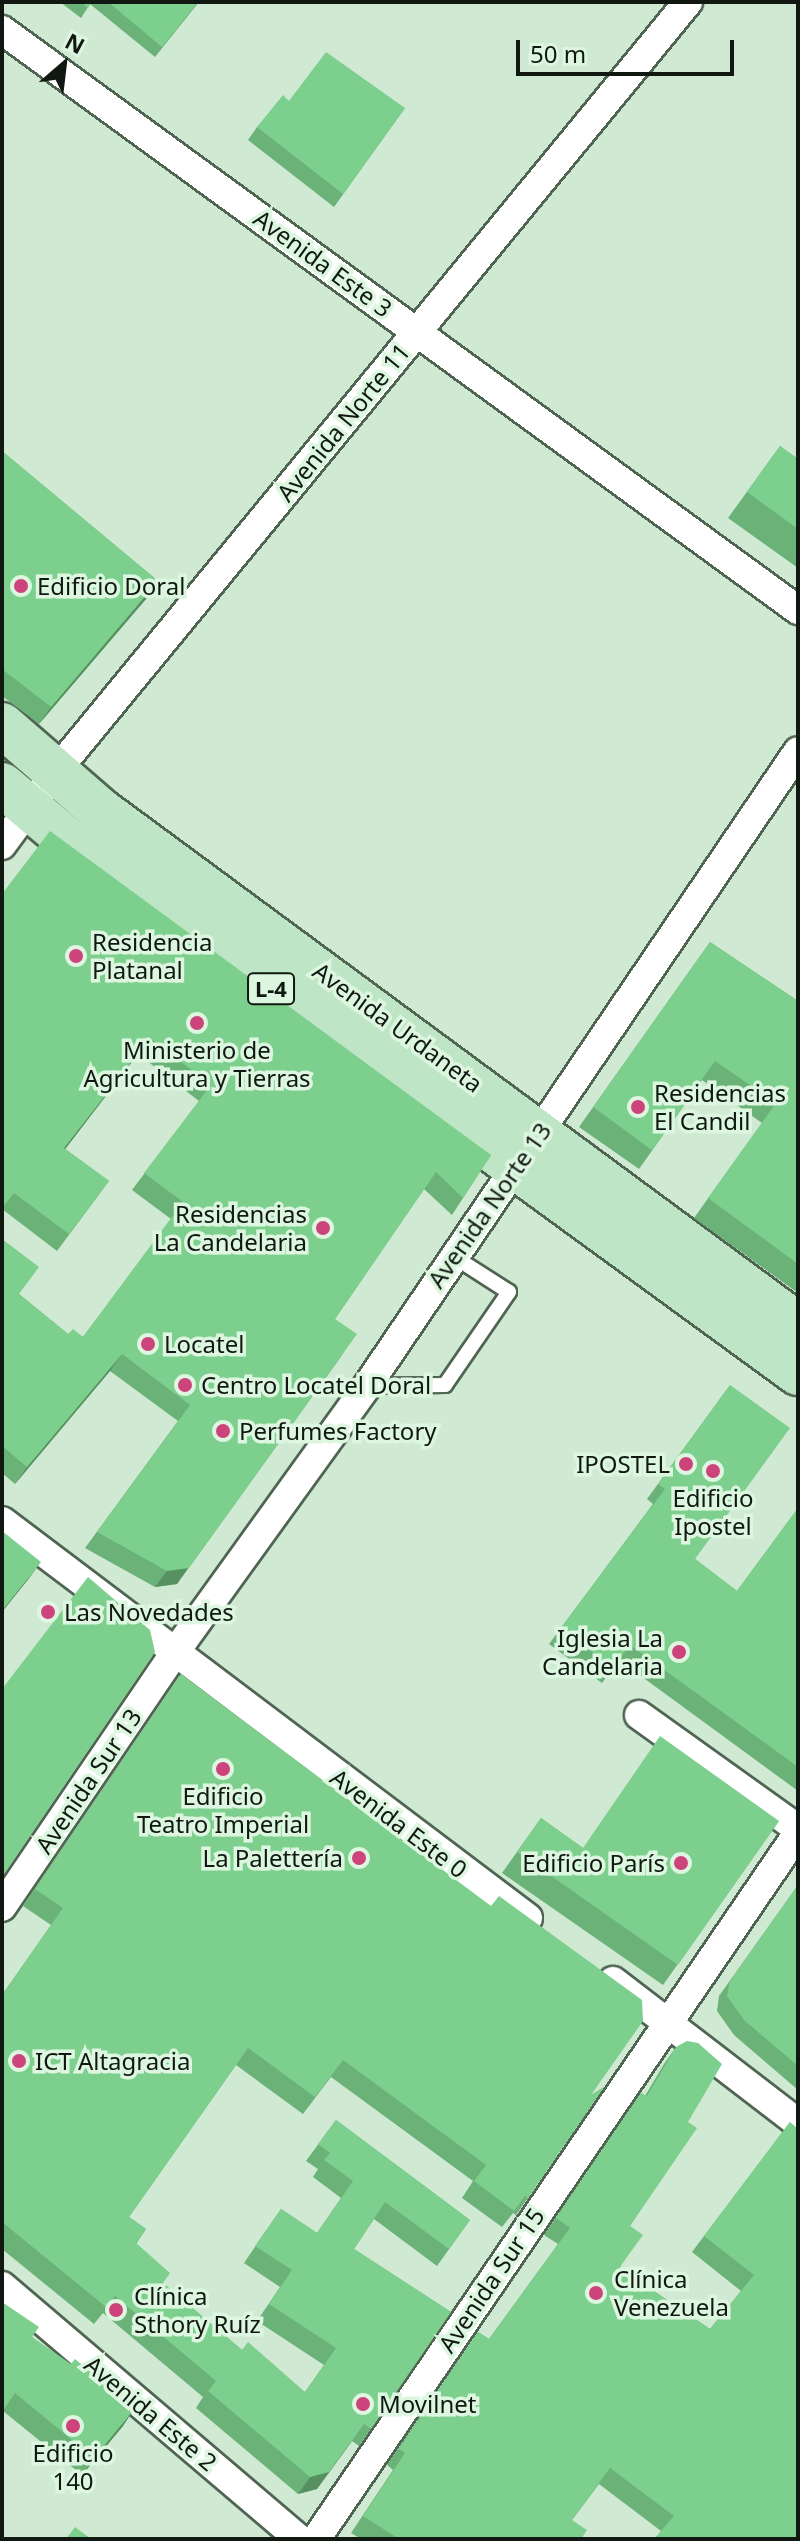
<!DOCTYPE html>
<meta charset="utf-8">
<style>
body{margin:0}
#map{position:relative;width:800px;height:2541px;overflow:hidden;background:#d0e9d3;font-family:"Noto Sans",sans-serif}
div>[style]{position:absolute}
.roads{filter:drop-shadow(2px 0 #4f6552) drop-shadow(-2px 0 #4f6552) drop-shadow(0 2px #4f6552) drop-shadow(0 -2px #4f6552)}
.service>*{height:14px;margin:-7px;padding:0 7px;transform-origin:7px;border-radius:7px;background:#fff}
.minor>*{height:28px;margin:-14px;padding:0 14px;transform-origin:14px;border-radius:14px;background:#fff}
.primary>*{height:44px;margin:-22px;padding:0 22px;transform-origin:22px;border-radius:22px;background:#bee5c5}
.wall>*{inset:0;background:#6bb278}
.shaded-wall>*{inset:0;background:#579162}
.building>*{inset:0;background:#7ccf8c}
.dots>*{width:22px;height:22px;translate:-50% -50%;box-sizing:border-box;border:4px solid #ddf6e0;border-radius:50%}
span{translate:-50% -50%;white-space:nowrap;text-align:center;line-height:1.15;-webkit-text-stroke:7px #ddf6e0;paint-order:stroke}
.shield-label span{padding:2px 6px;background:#ddf6e0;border:2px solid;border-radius:6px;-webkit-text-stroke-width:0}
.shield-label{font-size:22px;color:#101811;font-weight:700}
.street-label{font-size:24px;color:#101811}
.poi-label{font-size:24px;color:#101811}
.left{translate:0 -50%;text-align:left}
.right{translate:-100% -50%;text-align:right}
.frame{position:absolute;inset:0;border:4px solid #101811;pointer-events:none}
.north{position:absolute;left:24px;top:24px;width:80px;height:80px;-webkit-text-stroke:6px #ddf6e0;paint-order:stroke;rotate:28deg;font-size:22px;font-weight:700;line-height:32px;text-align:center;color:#101811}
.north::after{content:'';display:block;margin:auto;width:28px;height:36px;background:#101811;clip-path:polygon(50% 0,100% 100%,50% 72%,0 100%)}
.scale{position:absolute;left:516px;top:40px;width:218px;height:36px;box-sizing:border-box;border:4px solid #101811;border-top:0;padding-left:10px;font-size:24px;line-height:28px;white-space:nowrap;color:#101811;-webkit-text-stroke:6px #ddf6e0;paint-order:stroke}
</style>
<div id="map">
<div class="roads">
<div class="service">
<div style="left:367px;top:1386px;width:78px;rotate:-0.7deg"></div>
<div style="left:445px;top:1385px;width:113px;rotate:-55.5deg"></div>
<div style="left:509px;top:1292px;width:67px;rotate:-147.3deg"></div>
</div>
<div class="minor">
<div style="left:2px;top:30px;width:985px;rotate:36.08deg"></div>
<div style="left:2px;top:845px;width:93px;rotate:-53.7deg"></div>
<div style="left:57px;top:770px;width:994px;rotate:-50.59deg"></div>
<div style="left:2px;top:1521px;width:659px;rotate:37.04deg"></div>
<div style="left:639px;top:1715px;width:196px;rotate:35.6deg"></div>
<div style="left:2px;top:1907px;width:305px;rotate:-55.8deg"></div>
<div style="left:173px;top:1655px;width:332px;rotate:-54.2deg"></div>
<div style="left:367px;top:1386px;width:767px;rotate:-55.83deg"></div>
<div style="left:613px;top:1981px;width:233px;rotate:37.5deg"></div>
<div style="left:2px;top:2286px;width:390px;rotate:40.4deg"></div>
<div style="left:316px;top:2539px;width:855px;rotate:-55.68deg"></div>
</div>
<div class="primary">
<div style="left:2px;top:725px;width:131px;rotate:41deg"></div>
<div style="left:101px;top:811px;width:866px;rotate:36.41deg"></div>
<div style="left:2px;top:785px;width:95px;rotate:39.9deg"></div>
<div style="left:75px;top:846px;width:895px;rotate:36.09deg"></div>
</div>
</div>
<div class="wall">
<div style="clip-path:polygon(60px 2px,199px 2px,155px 57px,90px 4px,81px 18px)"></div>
<div style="clip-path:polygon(289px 101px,405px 108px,334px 207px,248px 140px,257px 127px)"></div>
<div style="clip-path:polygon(780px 446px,798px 459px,798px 568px,728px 518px)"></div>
<div style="clip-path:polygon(2px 451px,158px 581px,146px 599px,39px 724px,2px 696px)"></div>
<div style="clip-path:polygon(2px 894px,491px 1155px,452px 1215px,424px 1189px,335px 1319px,177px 1584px,155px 1587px,85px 1548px,178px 1421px,110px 1371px,15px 1484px,2px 1473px,2px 1239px,19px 1294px,68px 1334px,83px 1337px,171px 1219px,132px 1190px,199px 1101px,138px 1054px,65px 1149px,109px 1181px,57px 1251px,2px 1209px)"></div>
<div style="clip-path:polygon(710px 942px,798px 1001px,798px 1293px,694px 1218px,762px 1123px,702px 1080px,639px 1169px,579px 1127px)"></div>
<div style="clip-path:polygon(730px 1385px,695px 1559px,737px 1591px,798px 1508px,798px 1791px,619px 1660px,602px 1683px,549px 1644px,653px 1504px,647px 1499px)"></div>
<div style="clip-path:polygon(181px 1674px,591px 2095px,604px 2087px,516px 2215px,513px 2213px,502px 2227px,462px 2198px,473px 2181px,331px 2077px,303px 2114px,236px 2065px,129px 2217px,146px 2229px,136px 2244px,163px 2283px,242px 2350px,305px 2392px,324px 2365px,257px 2321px,280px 2287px,244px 2263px,281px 2209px,317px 2233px,341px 2198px,313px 2177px,318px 2169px,306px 2161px,336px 2120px,470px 2220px,437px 2266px,374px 2219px,354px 2249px,451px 2312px,359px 2446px,352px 2441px,317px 2489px,298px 2494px,196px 2408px,203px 2397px,103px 2313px,94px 2324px,2px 2249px,2px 1995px,51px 1925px,23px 1906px)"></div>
<div style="clip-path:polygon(541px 1818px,583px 1848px,779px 1821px,663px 1985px,502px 1873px)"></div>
<div style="clip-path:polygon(798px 1885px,798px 2090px,734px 2035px,717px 2011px,719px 1996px)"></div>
<div style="clip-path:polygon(676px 2047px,688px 2122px,630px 2226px,620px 2268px,710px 2329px,741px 2291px,692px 2252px,790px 2122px,798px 2539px,661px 2531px,599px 2484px,572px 2520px,581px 2539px,361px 2539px,351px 2533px,393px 2470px,387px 2465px,478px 2332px,489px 2339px,558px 2244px,544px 2235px,641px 2093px,645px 2096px,664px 2064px)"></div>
<div style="clip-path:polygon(32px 2337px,123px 2426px,82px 2475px,3px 2411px)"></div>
</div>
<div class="shaded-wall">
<div style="clip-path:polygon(158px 581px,146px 599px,39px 724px,51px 707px)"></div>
<div style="clip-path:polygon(150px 1038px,138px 1054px,53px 1165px,64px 1148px)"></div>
<div style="clip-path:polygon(345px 1351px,177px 1584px,155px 1587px,167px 1571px)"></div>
<div style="clip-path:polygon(122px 1354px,110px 1371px,15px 1484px,27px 1467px)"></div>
<div style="clip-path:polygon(41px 1562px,27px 1581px,2px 1612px,2px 1610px)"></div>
<div style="clip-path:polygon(135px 2408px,123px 2426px,82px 2475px,94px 2458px)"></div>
<div style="clip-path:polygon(352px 2441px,317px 2489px,298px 2494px,310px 2477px)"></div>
</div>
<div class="building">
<div style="clip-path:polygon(81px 2px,92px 2px,88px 8px)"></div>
<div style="clip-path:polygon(108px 2px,198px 2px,162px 47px)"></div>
<div style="clip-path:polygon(326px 52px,405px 108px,343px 194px,257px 127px,283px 95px,289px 101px)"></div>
<div style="clip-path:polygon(780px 446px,798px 459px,798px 529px,747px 492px)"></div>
<div style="clip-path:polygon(2px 451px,158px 581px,51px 707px,2px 669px)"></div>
<div style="clip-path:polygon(50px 831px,491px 1155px,463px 1198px,436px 1172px,335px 1319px,357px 1334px,189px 1568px,167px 1571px,97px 1532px,190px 1405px,122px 1354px,27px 1467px,2px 1446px,2px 1239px,39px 1267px,19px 1294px,68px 1334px,73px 1329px,83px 1337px,183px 1202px,144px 1173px,211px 1085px,150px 1038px,64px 1148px,109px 1181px,69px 1234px,14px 1193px,2px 1208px,2px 894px)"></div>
<div style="clip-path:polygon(710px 942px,798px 1001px,798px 1264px,708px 1198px,776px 1103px,715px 1061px,652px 1150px,593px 1107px)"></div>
<div style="clip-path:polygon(730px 1385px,790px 1428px,695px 1559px,737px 1591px,798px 1508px,798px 1767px,630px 1645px,613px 1667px,560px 1629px,665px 1489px,658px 1484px)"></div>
<div style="clip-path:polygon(2px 1531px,41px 1562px,2px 1610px)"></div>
<div style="clip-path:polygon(88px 1577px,150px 1630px,155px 1652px,2px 1877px,2px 1689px)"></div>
<div style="clip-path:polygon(181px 1674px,491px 1906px,499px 1896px,642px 2000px,643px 2021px,591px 2095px,604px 2087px,528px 2198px,525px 2196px,514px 2211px,474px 2181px,486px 2165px,343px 2060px,315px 2097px,248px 2048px,129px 2217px,146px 2229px,136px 2243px,170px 2273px,163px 2283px,242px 2350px,248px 2342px,305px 2392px,336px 2348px,269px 2304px,292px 2270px,255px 2246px,281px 2209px,317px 2233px,353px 2181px,324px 2160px,330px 2153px,318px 2144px,336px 2120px,470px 2220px,449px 2249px,385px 2202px,354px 2249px,451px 2312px,371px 2429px,364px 2424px,329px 2472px,310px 2477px,208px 2391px,216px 2381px,115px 2296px,106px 2307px,2px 2222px,2px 1995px,63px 1908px,35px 1889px)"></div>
<div style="clip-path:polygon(660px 1736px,779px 1821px,678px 1965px,517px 1852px,541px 1818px,583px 1848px)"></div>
<div style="clip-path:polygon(798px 1885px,798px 2066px,744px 2020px,727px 1996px,730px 1981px)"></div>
<div style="clip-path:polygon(687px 2041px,698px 2043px,722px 2064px,688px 2122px,697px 2128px,630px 2226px,643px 2235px,619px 2268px,710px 2329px,754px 2275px,704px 2236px,790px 2122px,798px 2129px,798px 2539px,654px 2539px,674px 2516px,610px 2468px,572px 2520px,587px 2530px,581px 2539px,399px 2539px,363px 2516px,405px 2453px,399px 2449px,478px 2332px,489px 2339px,570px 2228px,556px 2218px,641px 2093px,647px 2096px,676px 2047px)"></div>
<div style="clip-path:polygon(2px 2302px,39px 2327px,32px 2337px,71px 2364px,75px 2359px,135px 2408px,94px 2458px,15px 2393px,2px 2412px)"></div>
<div style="clip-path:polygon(75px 2527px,91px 2539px,66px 2539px)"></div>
</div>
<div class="dots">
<div style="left:21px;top:586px;background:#cd447c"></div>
<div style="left:76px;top:956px;background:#cd447c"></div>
<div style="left:197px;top:1023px;background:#cd447c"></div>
<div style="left:638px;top:1107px;background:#cd447c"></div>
<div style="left:323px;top:1228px;background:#cd447c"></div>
<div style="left:148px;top:1344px;background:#cd447c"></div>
<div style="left:185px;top:1385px;background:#cd447c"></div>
<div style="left:223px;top:1431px;background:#cd447c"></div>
<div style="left:686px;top:1464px;background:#cd447c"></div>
<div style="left:713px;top:1471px;background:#cd447c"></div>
<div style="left:48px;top:1612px;background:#cd447c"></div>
<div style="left:679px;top:1652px;background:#cd447c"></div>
<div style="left:223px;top:1769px;background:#cd447c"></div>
<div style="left:359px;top:1858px;background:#cd447c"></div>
<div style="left:681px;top:1863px;background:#cd447c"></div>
<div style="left:19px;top:2061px;background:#cd447c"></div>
<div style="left:596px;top:2293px;background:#cd447c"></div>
<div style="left:116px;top:2310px;background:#cd447c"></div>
<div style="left:363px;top:2404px;background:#cd447c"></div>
<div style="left:73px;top:2426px;background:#cd447c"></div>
</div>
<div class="shield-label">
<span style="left:271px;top:989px">L-4</span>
</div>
<div class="street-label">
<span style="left:323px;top:263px;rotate:36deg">Avenida Este 3</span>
<span style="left:343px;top:422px;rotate:-51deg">Avenida Norte 11</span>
<span style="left:398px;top:1027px;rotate:36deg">Avenida Urdaneta</span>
<span style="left:489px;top:1205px;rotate:-55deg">Avenida Norte 13</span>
<span style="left:88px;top:1781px;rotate:-56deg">Avenida Sur 13</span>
<span style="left:399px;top:1823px;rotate:37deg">Avenida Este 0</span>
<span style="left:491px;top:2280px;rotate:-56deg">Avenida Sur 15</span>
<span style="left:151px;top:2413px;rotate:40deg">Avenida Este 2</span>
</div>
<div class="poi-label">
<span class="left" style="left:37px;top:586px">Edificio Doral</span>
<span class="left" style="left:92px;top:956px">Residencia<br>Platanal</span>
<span style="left:197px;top:1064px">Ministerio de<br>Agricultura y Tierras</span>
<span class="left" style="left:654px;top:1107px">Residencias<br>El Candil</span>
<span class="right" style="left:307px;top:1228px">Residencias<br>La Candelaria</span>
<span class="left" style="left:164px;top:1344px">Locatel</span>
<span class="left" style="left:201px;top:1385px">Centro Locatel Doral</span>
<span class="left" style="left:239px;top:1431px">Perfumes Factory</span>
<span class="right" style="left:670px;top:1464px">IPOSTEL</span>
<span style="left:713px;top:1512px">Edificio<br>Ipostel</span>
<span class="left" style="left:64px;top:1612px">Las Novedades</span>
<span class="right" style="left:663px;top:1652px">Iglesia La<br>Candelaria</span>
<span style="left:223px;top:1810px">Edificio<br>Teatro Imperial</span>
<span class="right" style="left:343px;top:1858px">La Palettería</span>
<span class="right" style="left:665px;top:1863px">Edificio París</span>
<span class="left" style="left:35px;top:2061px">ICT Altagracia</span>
<span class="left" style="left:614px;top:2293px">Clínica<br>Venezuela</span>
<span class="left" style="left:134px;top:2310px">Clínica<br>Sthory Ruíz</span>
<span class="left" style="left:379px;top:2404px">Movilnet</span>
<span style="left:73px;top:2467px">Edificio<br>140</span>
</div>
<div class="frame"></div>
<div class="north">N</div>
<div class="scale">50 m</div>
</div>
